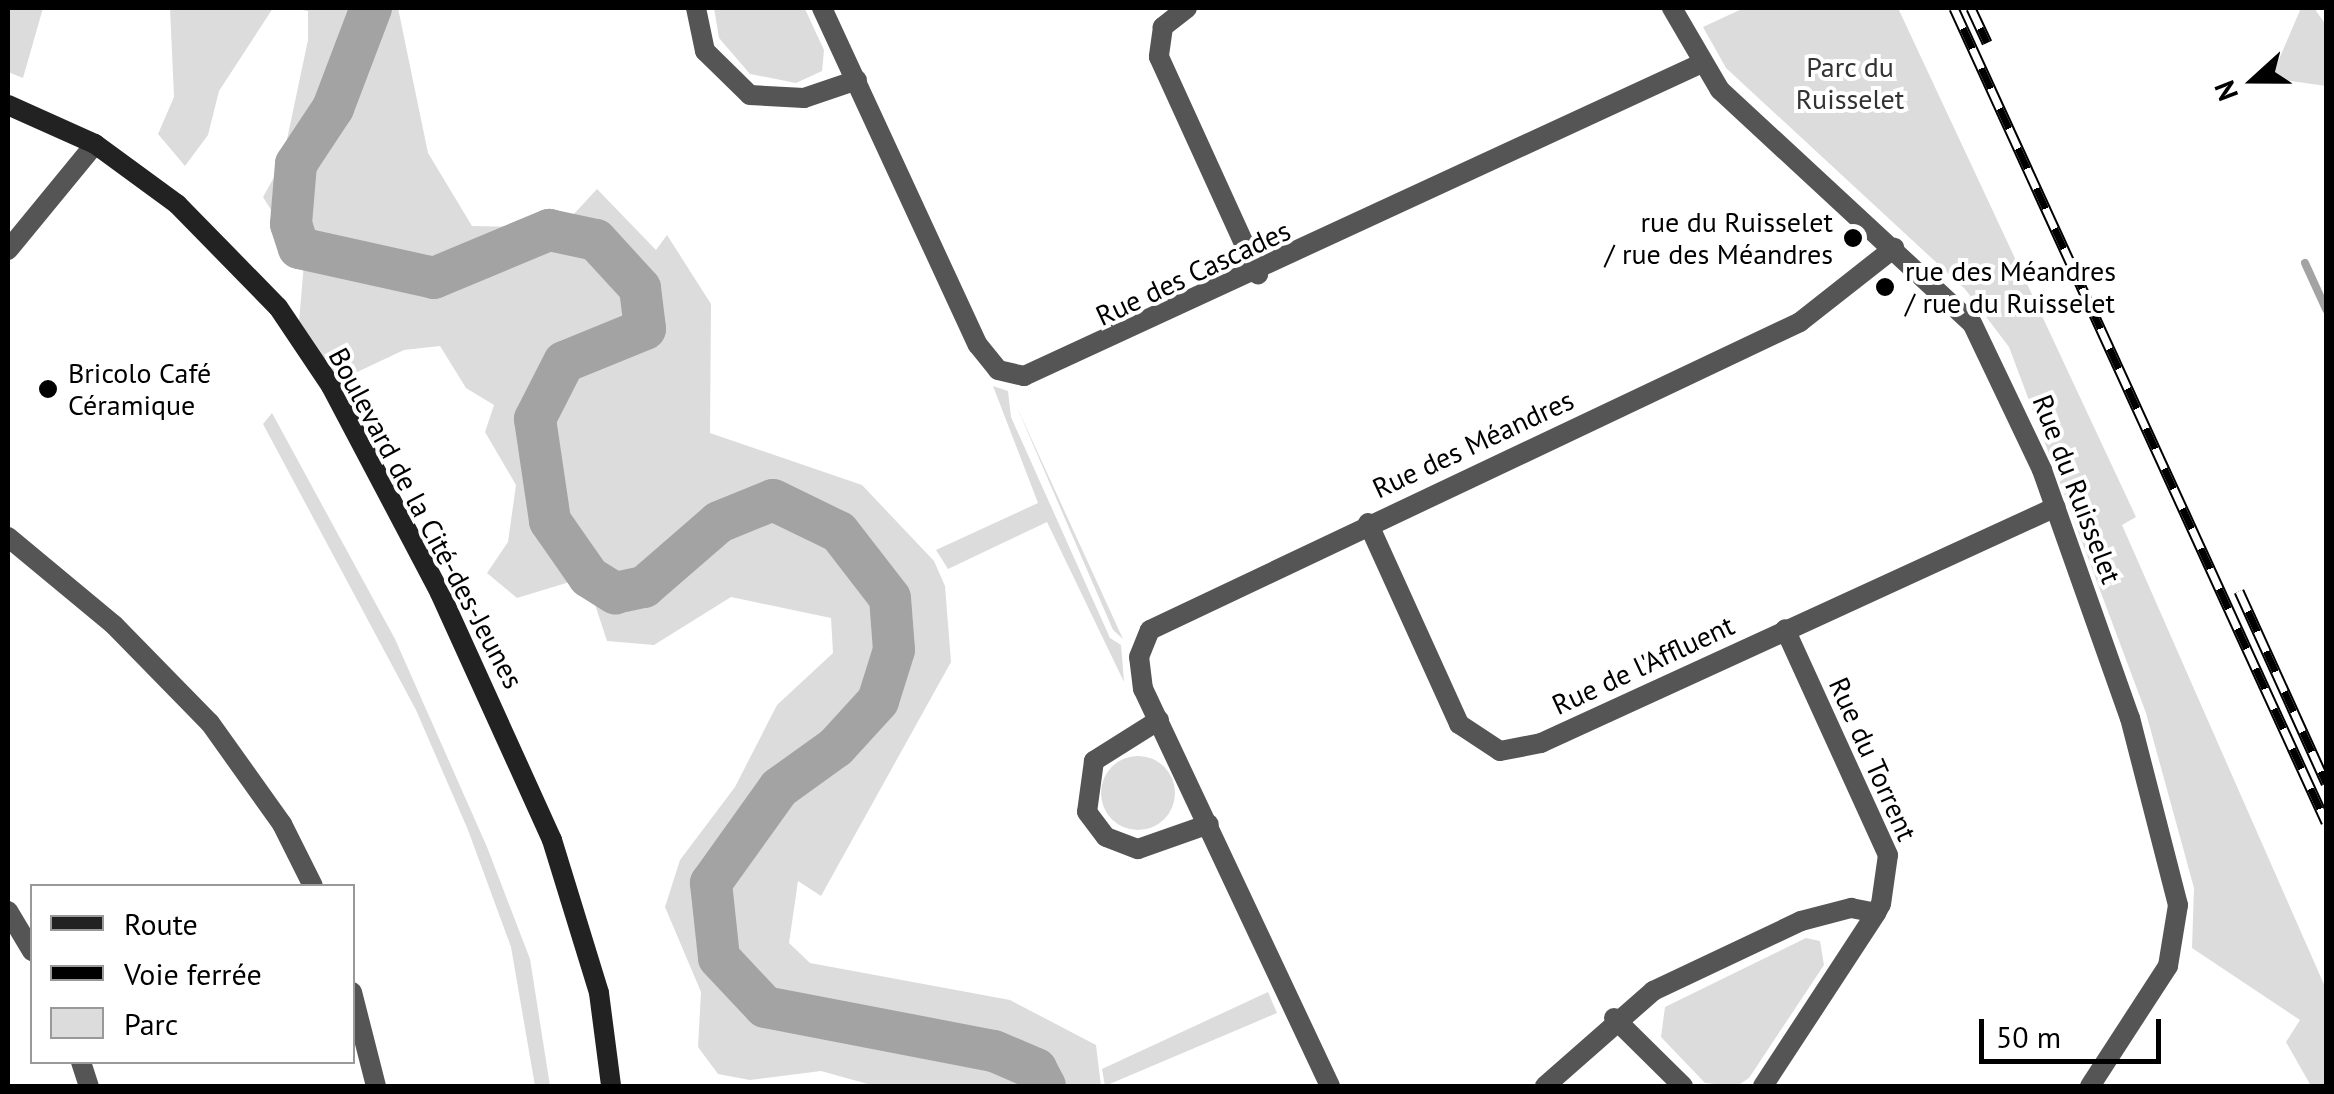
<!DOCTYPE html>
<meta charset="utf-8">
<style>
body{margin:0}
#map{position:relative;width:2334px;height:1094px;overflow:hidden;background:#fff;font-family:"PT Sans",sans-serif}
div>[style]{position:absolute}
.green>*{inset:0;background:#dcdcdc}
.round{border-radius:50%}
.stream>*{height:8px;margin:-4px;padding:0 4px;transform-origin:4px;border-radius:4px;background:#a3a3a3}
.river>*{height:42px;margin:-21px;padding:0 21px;transform-origin:21px;border-radius:21px;background:#a3a3a3}
.street>*{height:20px;margin:-10px;padding:0 10px;transform-origin:10px;border-radius:10px;background:#555}
.secondary>*{height:20px;margin:-10px;padding:0 10px;transform-origin:10px;border-radius:10px;background:#222}
.rail>*{height:11px;margin-top:-5.5px;transform-origin:0;background:repeating-linear-gradient(90deg,#fff 0 22px,#000 0 44px);box-sizing:border-box;border-block:2px solid #000}
.dots>*{width:28px;height:28px;translate:-50% -50%;box-sizing:border-box;border:5px solid #fff;border-radius:50%}
span{translate:-50% -50%;white-space:nowrap;text-align:center;line-height:1.15;-webkit-text-stroke:8px #fff;paint-order:stroke}
.park-label{font-size:28px;color:#333}
.poi-label{font-size:28px;color:#000}
.right{translate:-100% -50%;text-align:right}
.left{translate:0 -50%;text-align:left}
.street-label{font-size:28px;color:#000}
.frame{position:absolute;inset:0;border:10px solid #000;pointer-events:none}
.legend{position:absolute;left:30px;top:884px;width:325px;height:180px;box-sizing:border-box;background:#fff;border:2px solid #999;margin:0;padding:12px 18px;list-style:none;font-size:30px;color:#000}
.legend li{display:flex;align-items:center;gap:20px;height:50px}
.legend b{width:50px;border:2px solid #999}
.north{position:absolute;left:2204px;top:30px;width:100px;height:100px;-webkit-text-stroke:8px #fff;paint-order:stroke;rotate:249deg;font-size:28px;font-weight:700;line-height:40px;text-align:center;color:#000}
.north::after{content:'';display:block;margin:auto;width:35px;height:45px;background:#000;clip-path:polygon(50% 0,100% 100%,50% 72%,0 100%)}
.scale{position:absolute;left:1979px;top:1019px;width:182px;height:45px;box-sizing:border-box;border:5px solid #000;border-top:0;padding-left:12px;font-size:30px;line-height:35px;white-space:nowrap;color:#000;-webkit-text-stroke:8px #fff;paint-order:stroke}
</style>
<div id="map">
<div class="green">
<div style="clip-path:polygon(8px 8px,43px 8px,23px 78px,8px 72px)"></div>
<div style="clip-path:polygon(170px 8px,273px 8px,219px 91px,208px 135px,185px 166px,158px 134px,174px 97px)"></div>
<div style="clip-path:polygon(291px 8px,398px 8px,428px 153px,472px 226px,561px 228px,597px 189px,656px 250px,667px 235px,711px 304px,710px 433px,862px 485px,934px 561px,945px 586px,951px 662px,821px 896px,798px 881px,789px 943px,810px 963px,1010px 1000px,1096px 1045px,1101px 1086px,875px 1086px,821px 1071px,750px 1080px,718px 1074px,698px 1047px,701px 992px,665px 907px,680px 860px,735px 787px,777px 705px,833px 653px,831px 618px,731px 597px,654px 645px,607px 641px,586px 577px,517px 598px,487px 573px,508px 542px,516px 485px,485px 432px,494px 405px,466px 388px,440px 346px,404px 350px,338px 381px,299px 322px,304px 263px,263px 197px,282px 163px,308px 40px,308px 11px)"></div>
<div style="clip-path:polygon(714px 8px,805px 9px,824px 50px,822px 71px,796px 83px,750px 74px,719px 38px)"></div>
<div style="clip-path:polygon(1744px 8px,1898px 8px,2136px 517px,2122px 525px,2326px 989px,2326px 1086px,2311px 1086px,2286px 1042px,2300px 1020px,2192px 948px,2194px 888px,2146px 713px,2009px 347px,1965px 289px,1726px 68px,1703px 27px)"></div>
<div style="clip-path:polygon(2301px 8px,2314px 8px,2326px 25px,2326px 86px,2271px 78px)"></div>
<div style="clip-path:polygon(993px 386px,1008px 391px,1011px 417px,1110px 638px,1121px 645px,1124px 682px,1047px 522px,948px 569px,936px 550px,1038px 503px)"></div>
<div style="clip-path:polygon(1016px 405px,1123px 639px,1113px 630px)"></div>
<div style="clip-path:polygon(272px 413px,395px 639px,487px 847px,530px 959px,550px 1086px,535px 1086px,511px 947px,468px 830px,416px 710px,263px 424px)"></div>
<div class="round" style="left:1101px;top:756px;width:74px;height:74px"></div>
<div style="clip-path:polygon(1806px 938px,1820px 941px,1824px 965px,1749px 1078px,1737px 1086px,1705px 1083px,1661px 1037px,1665px 1007px)"></div>
<div style="clip-path:polygon(1268px 992px,1277px 1013px,1105px 1086px,1102px 1069px)"></div>
</div>
<div class="stream">
<div style="left:2305px;top:263px;width:51px;rotate:65.5deg"></div>
</div>
<div class="river">
<div style="left:371px;top:8px;width:107px;rotate:110.8deg"></div>
<div style="left:333px;top:108px;width:67px;rotate:123.5deg"></div>
<div style="left:296px;top:164px;width:60px;rotate:94.8deg"></div>
<div style="left:291px;top:224px;width:25px;rotate:72deg"></div>
<div style="left:299px;top:248px;width:138px;rotate:12.5deg"></div>
<div style="left:434px;top:278px;width:125px;rotate:-22.7deg"></div>
<div style="left:549px;top:230px;width:48px;rotate:12deg"></div>
<div style="left:596px;top:240px;width:65px;rotate:47.5deg"></div>
<div style="left:640px;top:288px;width:41px;rotate:83deg"></div>
<div style="left:645px;top:329px;width:87px;rotate:157.8deg"></div>
<div style="left:564px;top:362px;width:64px;rotate:117deg"></div>
<div style="left:535px;top:419px;width:103px;rotate:81.6deg"></div>
<div style="left:550px;top:521px;width:68px;rotate:55.1deg"></div>
<div style="left:589px;top:577px;width:31px;rotate:32deg"></div>
<div style="left:615px;top:593px;width:30px;rotate:-12deg"></div>
<div style="left:644px;top:587px;width:99px;rotate:-40.9deg"></div>
<div style="left:719px;top:522px;width:58px;rotate:-22.2deg"></div>
<div style="left:773px;top:500px;width:73px;rotate:25.9deg"></div>
<div style="left:839px;top:532px;width:83px;rotate:52.3deg"></div>
<div style="left:890px;top:598px;width:52px;rotate:85.6deg"></div>
<div style="left:894px;top:650px;width:53px;rotate:107.4deg"></div>
<div style="left:878px;top:701px;width:62px;rotate:132.4deg"></div>
<div style="left:836px;top:747px;width:70px;rotate:144.3deg"></div>
<div style="left:779px;top:788px;width:117px;rotate:125.6deg"></div>
<div style="left:711px;top:883px;width:75px;rotate:83.9deg"></div>
<div style="left:719px;top:958px;width:67px;rotate:46.8deg"></div>
<div style="left:765px;top:1007px;width:233px;rotate:10.9deg"></div>
<div style="left:994px;top:1051px;width:46px;rotate:23.2deg"></div>
<div style="left:1036px;top:1069px;width:19px;rotate:62deg"></div>
</div>
<div class="street">
<div style="left:696px;top:8px;width:44px;rotate:78.2deg"></div>
<div style="left:705px;top:51px;width:63px;rotate:44.4deg"></div>
<div style="left:750px;top:95px;width:54px;rotate:3.2deg"></div>
<div style="left:804px;top:98px;width:56px;rotate:-18.8deg"></div>
<div style="left:822px;top:8px;width:371px;rotate:65.2deg"></div>
<div style="left:978px;top:345px;width:32px;rotate:51deg"></div>
<div style="left:998px;top:370px;width:27px;rotate:13deg"></div>
<div style="left:1024px;top:376px;width:745px;rotate:-24.78deg"></div>
<div style="left:1187px;top:8px;width:31px;rotate:142deg"></div>
<div style="left:1163px;top:27px;width:30px;rotate:98deg"></div>
<div style="left:1159px;top:57px;width:239px;rotate:65.5deg"></div>
<div style="left:1672px;top:8px;width:95px;rotate:59.7deg"></div>
<div style="left:1720px;top:90px;width:343px;rotate:42.8deg"></div>
<div style="left:1972px;top:323px;width:163px;rotate:64.5deg"></div>
<div style="left:2042px;top:470px;width:263px;rotate:70.5deg"></div>
<div style="left:2130px;top:718px;width:193px;rotate:75.6deg"></div>
<div style="left:2178px;top:905px;width:62px;rotate:99.3deg"></div>
<div style="left:2168px;top:966px;width:143px;rotate:123deg"></div>
<div style="left:8px;top:250px;width:137px;rotate:-50.6deg"></div>
<div style="left:1368px;top:523px;width:221px;rotate:65.6deg"></div>
<div style="left:1459px;top:724px;width:49px;rotate:33.4deg"></div>
<div style="left:1500px;top:751px;width:42px;rotate:-11deg"></div>
<div style="left:1541px;top:743px;width:566px;rotate:-24.62deg"></div>
<div style="left:8px;top:537px;width:138px;rotate:39.7deg"></div>
<div style="left:114px;top:625px;width:137px;rotate:45.6deg"></div>
<div style="left:210px;top:723px;width:124px;rotate:54.5deg"></div>
<div style="left:282px;top:824px;width:69px;rotate:63.4deg"></div>
<div style="left:1159px;top:720px;width:77px;rotate:147.8deg"></div>
<div style="left:1094px;top:761px;width:51px;rotate:97.8deg"></div>
<div style="left:1087px;top:812px;width:31px;rotate:53deg"></div>
<div style="left:1106px;top:837px;width:34px;rotate:21deg"></div>
<div style="left:1138px;top:849px;width:75px;rotate:-19.4deg"></div>
<div style="left:8px;top:911px;width:47px;rotate:59deg"></div>
<div style="left:352px;top:992px;width:97px;rotate:75.7deg"></div>
<div style="left:1614px;top:1018px;width:97px;rotate:44.6deg"></div>
<div style="left:81px;top:1062px;width:25px;rotate:72deg"></div>
<div style="left:1330px;top:1086px;width:439px;rotate:-115.2deg"></div>
<div style="left:1143px;top:689px;width:32px;rotate:-97deg"></div>
<div style="left:1139px;top:657px;width:29px;rotate:-68deg"></div>
<div style="left:1150px;top:630px;width:719px;rotate:-25.35deg"></div>
<div style="left:1800px;top:322px;width:120px;rotate:-38.2deg"></div>
<div style="left:1545px;top:1086px;width:144px;rotate:-41.3deg"></div>
<div style="left:1653px;top:991px;width:164px;rotate:-25.3deg"></div>
<div style="left:1801px;top:921px;width:52px;rotate:-14.6deg"></div>
<div style="left:1851px;top:908px;width:25px;rotate:11deg"></div>
<div style="left:1876px;top:913px;width:10px;rotate:-61deg"></div>
<div style="left:1881px;top:904px;width:49px;rotate:-81.9deg"></div>
<div style="left:1888px;top:855px;width:248px;rotate:-114.5deg"></div>
<div style="left:1763px;top:1086px;width:207px;rotate:-56.8deg"></div>
</div>
<div class="secondary">
<div style="left:8px;top:105px;width:95px;rotate:24.1deg"></div>
<div style="left:95px;top:144px;width:102px;rotate:36.2deg"></div>
<div style="left:177px;top:204px;width:144px;rotate:45.6deg"></div>
<div style="left:278px;top:307px;width:95px;rotate:56.1deg"></div>
<div style="left:331px;top:386px;width:234px;rotate:62.2deg"></div>
<div style="left:440px;top:593px;width:271px;rotate:65.6deg"></div>
<div style="left:552px;top:840px;width:160px;rotate:72.9deg"></div>
<div style="left:599px;top:993px;width:94px;rotate:82.6deg"></div>
</div>
<div class="rail">
<div style="left:1954px;top:8px;width:895px;rotate:65.44deg"></div>
<div style="left:1971px;top:8px;width:38px;rotate:65deg"></div>
<div style="left:2239px;top:591px;width:211px;rotate:65.6deg"></div>
</div>
<div class="dots">
<div style="left:1853px;top:238px;background:#000"></div>
<div style="left:1885px;top:287px;background:#000"></div>
<div style="left:48px;top:389px;background:#000"></div>
</div>
<div class="park-label">
<span style="left:1850px;top:83px">Parc du<br>Ruisselet</span>
</div>
<div class="poi-label">
<span class="right" style="left:1833px;top:238px">rue du Ruisselet<br>/ rue des Méandres</span>
<span class="left" style="left:1905px;top:287px">rue des Méandres<br>/ rue du Ruisselet</span>
<span class="left" style="left:68px;top:389px">Bricolo Café<br>Céramique</span>
</div>
<div class="street-label">
<span style="left:1193px;top:273px;rotate:-25deg">Rue des Cascades</span>
<span style="left:1473px;top:444px;rotate:-25deg">Rue des Méandres</span>
<span style="left:2077px;top:489px;rotate:69deg">Rue du Ruisselet</span>
<span style="left:426px;top:518px;rotate:62deg">Boulevard de la Cité-des-Jeunes</span>
<span style="left:1643px;top:665px;rotate:-25deg">Rue de l'Affluent</span>
<span style="left:1873px;top:759px;rotate:66deg">Rue du Torrent</span>
</div>
<div class="frame"></div>
<ul class="legend">
<li><b style="height:12px;background:#222"></b>Route</li>
<li><b style="height:12px;background:#000"></b>Voie ferrée</li>
<li><b style="height:28px;background:#dcdcdc"></b>Parc</li>
</ul>
<div class="north">N</div>
<div class="scale">50 m</div>
</div>
